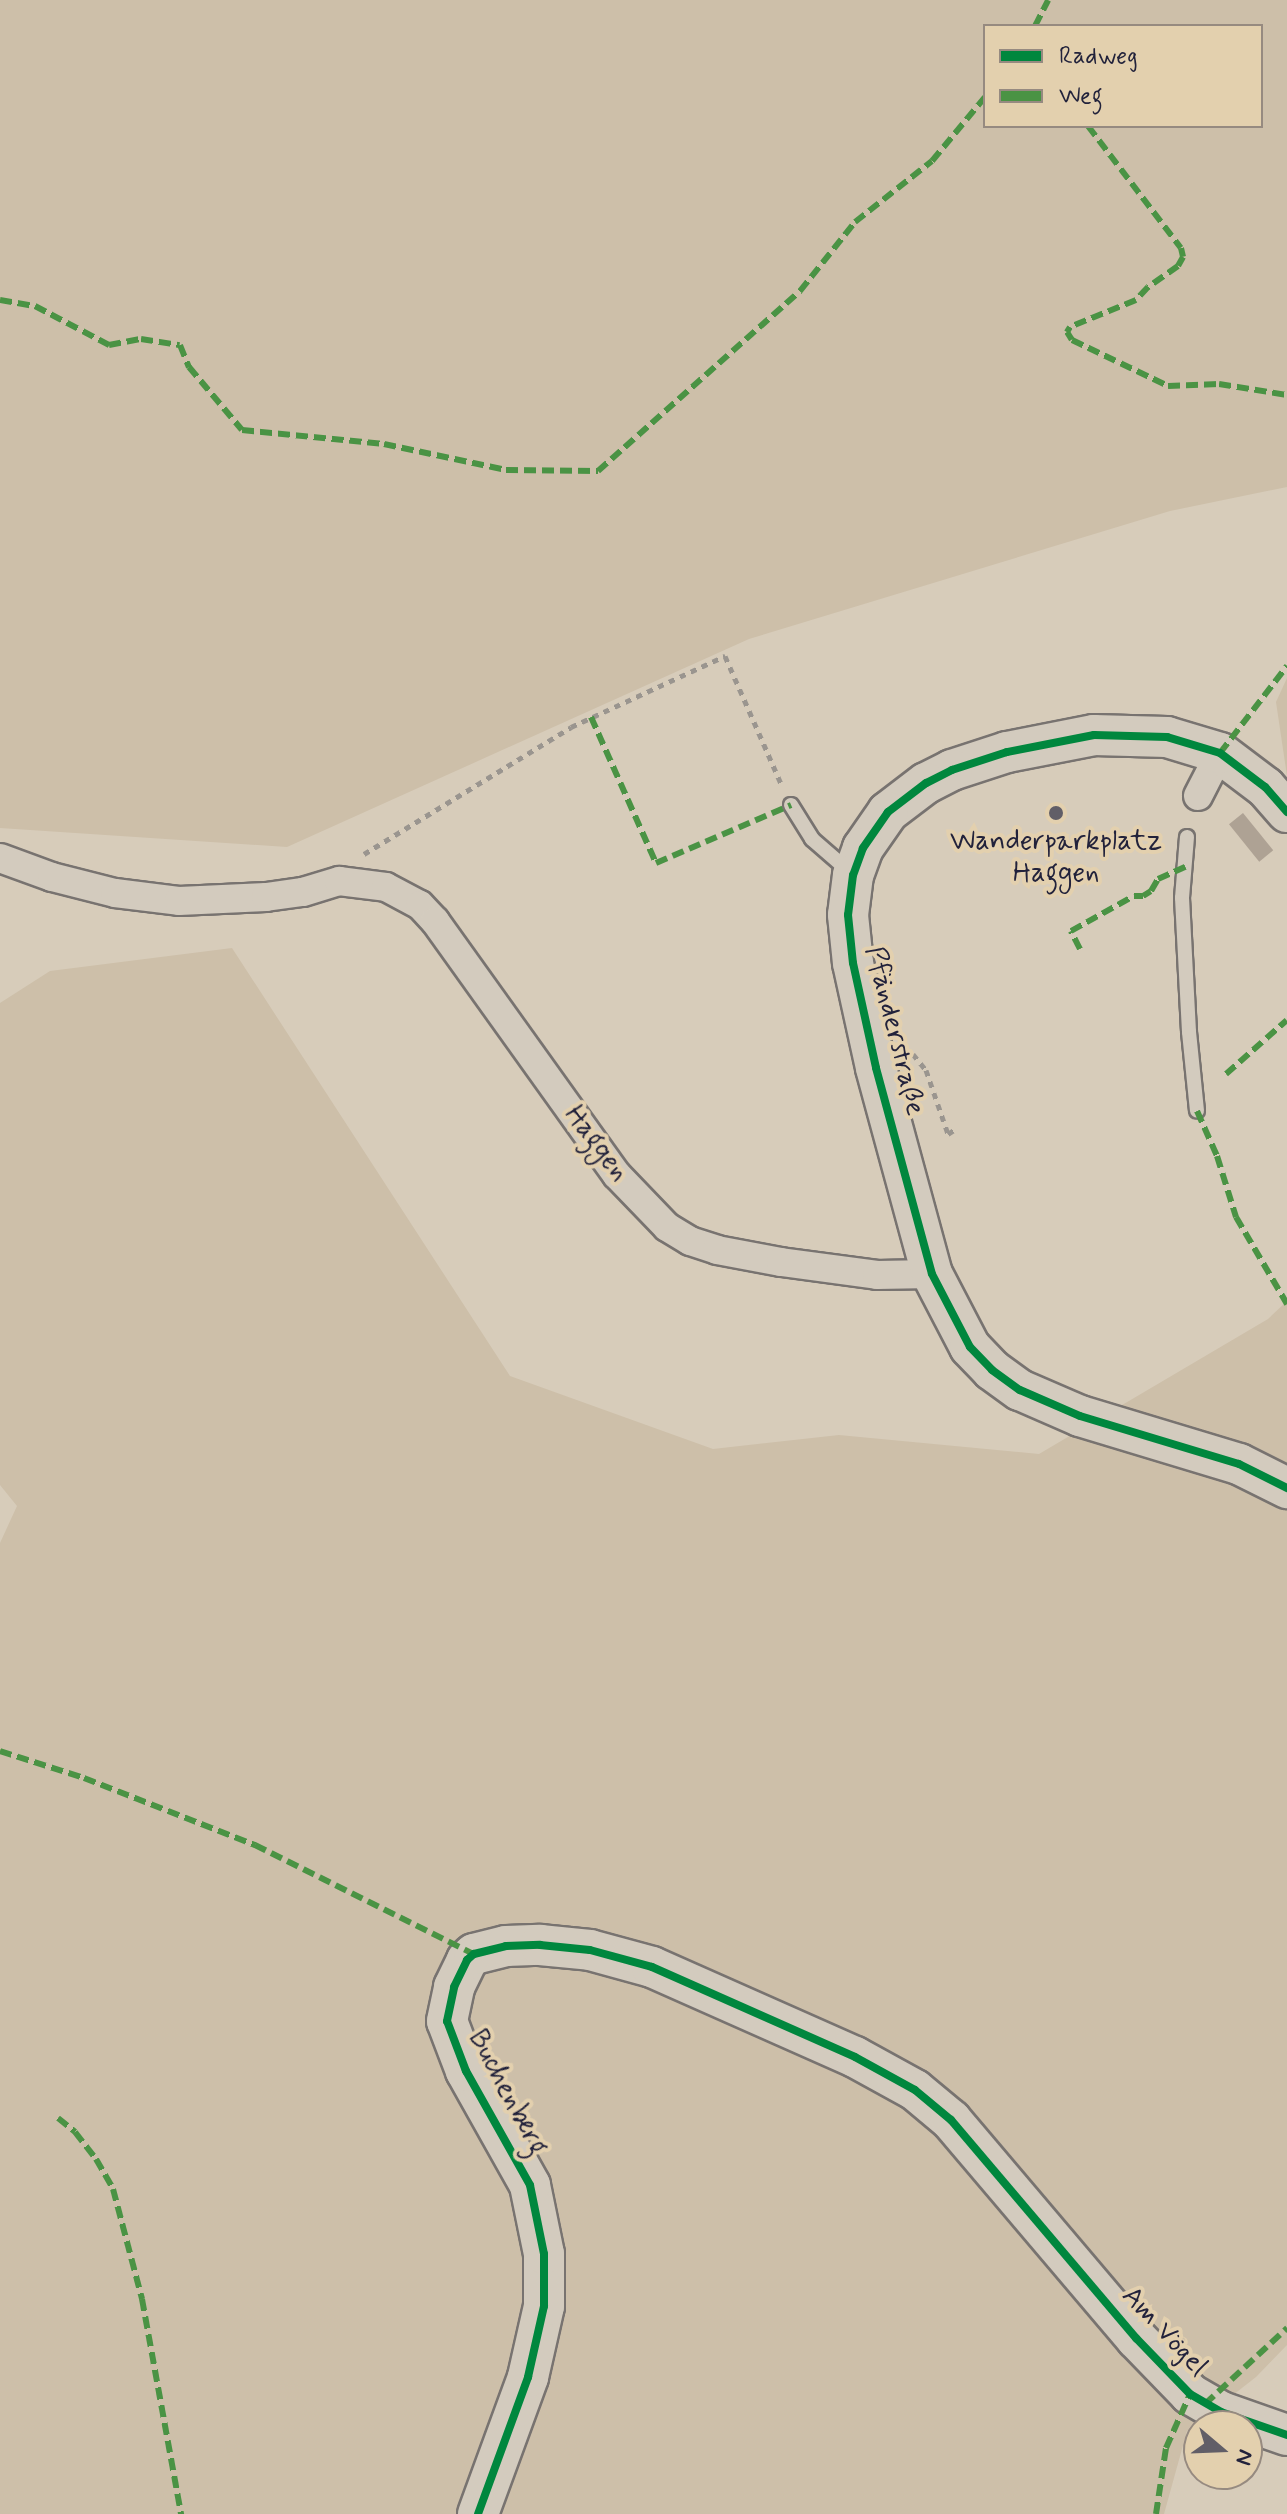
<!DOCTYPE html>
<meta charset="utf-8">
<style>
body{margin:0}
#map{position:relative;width:1287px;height:2514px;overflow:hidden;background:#d7ccba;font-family:Mynerve,sans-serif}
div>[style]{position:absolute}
.green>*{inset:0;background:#cdbfa9}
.water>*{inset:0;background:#aea294;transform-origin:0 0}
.path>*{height:5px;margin-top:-2.5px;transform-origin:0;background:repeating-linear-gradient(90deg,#9a958f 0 6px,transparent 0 12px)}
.roads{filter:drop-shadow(2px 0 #787370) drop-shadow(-2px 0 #787370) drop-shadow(0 2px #787370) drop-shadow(0 -2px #787370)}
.lane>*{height:14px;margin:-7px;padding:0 7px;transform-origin:7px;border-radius:7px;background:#d3cbbe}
.street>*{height:28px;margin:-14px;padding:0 14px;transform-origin:14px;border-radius:14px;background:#d3cbbe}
.secondary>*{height:40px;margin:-20px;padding:0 20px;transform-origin:20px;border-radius:20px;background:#d3cbbe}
.quiet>*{height:6px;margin-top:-3px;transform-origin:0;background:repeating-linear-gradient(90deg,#4a9344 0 12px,transparent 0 18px)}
.cycleway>*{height:8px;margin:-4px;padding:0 4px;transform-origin:4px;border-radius:4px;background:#00873e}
.dots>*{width:22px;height:22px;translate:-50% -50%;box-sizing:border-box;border:4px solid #e3d0ae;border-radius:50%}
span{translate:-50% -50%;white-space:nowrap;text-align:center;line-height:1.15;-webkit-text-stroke:8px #e3d0ae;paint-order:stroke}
.poi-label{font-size:28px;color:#22223b}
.street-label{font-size:28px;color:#22223b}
.legend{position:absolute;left:983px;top:24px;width:280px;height:104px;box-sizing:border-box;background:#e3d0ae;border:2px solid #968a80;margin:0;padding:10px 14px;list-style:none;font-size:24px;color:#22223b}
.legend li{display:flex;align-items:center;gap:16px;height:40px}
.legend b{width:40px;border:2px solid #968a80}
.north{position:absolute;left:1183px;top:2410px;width:80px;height:80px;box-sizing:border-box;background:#e3d0ae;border:2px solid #968a80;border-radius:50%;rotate:109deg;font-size:22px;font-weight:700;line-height:32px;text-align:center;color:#22223b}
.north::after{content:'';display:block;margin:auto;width:28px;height:36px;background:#615e67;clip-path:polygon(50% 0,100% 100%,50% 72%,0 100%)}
</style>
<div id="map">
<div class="green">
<div style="clip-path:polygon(evenodd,0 0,1287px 0,1287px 487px,1170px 511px,749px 639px,287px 847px,0 828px,0 0,1261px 26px,1261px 126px,985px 126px,985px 26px,1261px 26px)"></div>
<div style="clip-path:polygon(1287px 678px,1287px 776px,1276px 702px)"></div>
<div style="clip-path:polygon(232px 948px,510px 1376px,713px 1449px,839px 1435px,1039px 1454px,1268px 1319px,1287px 1301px,1287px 2345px,1256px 2377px,1187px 2431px,1164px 2514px,0 2514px,0 1543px,17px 1506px,0 1485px,0 1003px,50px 971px)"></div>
</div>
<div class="water">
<div style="left:1243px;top:813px;width:48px;height:18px;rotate:51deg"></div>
</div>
<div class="path">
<div style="left:364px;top:854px;width:243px;rotate:-31.5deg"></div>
<div style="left:571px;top:727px;width:170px;rotate:-24.8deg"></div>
<div style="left:725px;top:656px;width:142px;rotate:66.3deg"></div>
<div style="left:913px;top:1054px;width:21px;rotate:51deg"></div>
<div style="left:926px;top:1070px;width:68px;rotate:71deg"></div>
<div style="left:948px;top:1134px;width:7px;rotate:-34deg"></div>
</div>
<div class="roads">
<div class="lane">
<div style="left:791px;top:805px;width:40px;rotate:58deg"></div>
<div style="left:812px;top:839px;width:50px;rotate:41deg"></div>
<div style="left:1187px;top:837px;width:61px;rotate:94.7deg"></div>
<div style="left:1182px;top:898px;width:134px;rotate:87deg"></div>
<div style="left:1189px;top:1032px;width:79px;rotate:84.2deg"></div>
</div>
<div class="street">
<div style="left:1198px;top:796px;width:48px;rotate:-62.9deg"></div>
<div style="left:0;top:858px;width:55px;rotate:20.1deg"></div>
<div style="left:52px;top:877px;width:65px;rotate:14.3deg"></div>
<div style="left:115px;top:893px;width:64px;rotate:7.1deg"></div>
<div style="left:179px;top:901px;width:87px;rotate:-2.6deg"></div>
<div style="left:266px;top:897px;width:37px;rotate:-8deg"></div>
<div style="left:303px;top:892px;width:38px;rotate:-17deg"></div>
<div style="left:339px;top:881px;width:47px;rotate:7.3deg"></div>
<div style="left:386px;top:887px;width:38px;rotate:28deg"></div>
<div style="left:420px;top:905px;width:22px;rotate:47deg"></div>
<div style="left:435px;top:921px;width:312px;rotate:54.4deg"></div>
<div style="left:617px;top:1175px;width:72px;rotate:46.1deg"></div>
<div style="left:667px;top:1227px;width:27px;rotate:31deg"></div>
<div style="left:690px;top:1241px;width:28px;rotate:18deg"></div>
<div style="left:717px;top:1250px;width:65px;rotate:10.6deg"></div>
<div style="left:781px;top:1262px;width:97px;rotate:7.7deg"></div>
<div style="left:877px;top:1275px;width:55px;rotate:-1deg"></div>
</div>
<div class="secondary">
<div style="left:1287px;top:812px;width:33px;rotate:-131deg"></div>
<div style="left:1265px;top:787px;width:56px;rotate:-142.9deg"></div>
<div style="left:1220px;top:753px;width:55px;rotate:-163.2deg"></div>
<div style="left:1167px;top:737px;width:73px;rotate:-178.4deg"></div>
<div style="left:1094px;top:735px;width:89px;rotate:168.9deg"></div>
<div style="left:1007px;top:752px;width:58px;rotate:161.9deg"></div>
<div style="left:952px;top:770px;width:29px;rotate:153deg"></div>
<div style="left:926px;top:783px;width:48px;rotate:142.7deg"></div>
<div style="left:888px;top:812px;width:44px;rotate:124.8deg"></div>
<div style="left:863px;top:848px;width:29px;rotate:110deg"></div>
<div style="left:853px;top:875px;width:40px;rotate:97.1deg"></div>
<div style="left:848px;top:915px;width:48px;rotate:84.1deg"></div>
<div style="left:853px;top:963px;width:107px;rotate:77.6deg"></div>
<div style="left:876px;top:1068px;width:213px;rotate:74.8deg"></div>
<div style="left:932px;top:1274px;width:82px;rotate:62.5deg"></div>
<div style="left:970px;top:1347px;width:32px;rotate:46deg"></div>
<div style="left:992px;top:1370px;width:34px;rotate:36deg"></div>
<div style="left:1020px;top:1390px;width:65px;rotate:23.4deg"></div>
<div style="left:1080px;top:1416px;width:166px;rotate:16.8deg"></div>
<div style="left:1239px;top:1464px;width:54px;rotate:26.6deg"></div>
<div style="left:478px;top:2514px;width:146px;rotate:-69.9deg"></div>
<div style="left:528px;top:2377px;width:73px;rotate:-77.3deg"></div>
<div style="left:544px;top:2306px;width:52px;rotate:-90deg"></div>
<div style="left:544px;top:2254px;width:70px;rotate:-101.5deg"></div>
<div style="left:530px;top:2185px;width:131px;rotate:-119.3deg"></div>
<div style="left:466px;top:2071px;width:53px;rotate:-110.8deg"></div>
<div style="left:447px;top:2021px;width:35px;rotate:-78deg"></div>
<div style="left:454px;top:1987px;width:30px;rotate:-64deg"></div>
<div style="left:467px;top:1960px;width:9px;rotate:-41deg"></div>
<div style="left:474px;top:1954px;width:33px;rotate:-14deg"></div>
<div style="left:506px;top:1946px;width:34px;rotate:-2deg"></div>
<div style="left:540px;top:1945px;width:50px;rotate:5.7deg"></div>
<div style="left:590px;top:1950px;width:64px;rotate:15.3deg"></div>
<div style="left:652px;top:1967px;width:222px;rotate:23.9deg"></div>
<div style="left:855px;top:2057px;width:68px;rotate:28.8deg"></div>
<div style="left:915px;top:2090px;width:47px;rotate:39.8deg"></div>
<div style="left:951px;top:2120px;width:286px;rotate:49.7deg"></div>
<div style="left:1136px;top:2338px;width:78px;rotate:46deg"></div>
<div style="left:1190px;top:2394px;width:36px;rotate:30deg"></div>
<div style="left:1221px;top:2412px;width:70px;rotate:19.2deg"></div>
</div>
</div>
<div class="quiet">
<div style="left:1035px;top:26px;width:29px;rotate:-63deg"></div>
<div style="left:1088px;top:126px;width:153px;rotate:52.7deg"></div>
<div style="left:1181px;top:248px;width:9px;rotate:77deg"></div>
<div style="left:1183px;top:257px;width:10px;rotate:119deg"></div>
<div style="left:1178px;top:266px;width:37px;rotate:145deg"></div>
<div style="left:1148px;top:287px;width:18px;rotate:133deg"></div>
<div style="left:1136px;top:300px;width:71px;rotate:157.8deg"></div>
<div style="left:1070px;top:327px;width:6px;rotate:121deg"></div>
<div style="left:1067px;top:332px;width:9px;rotate:58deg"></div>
<div style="left:1072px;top:340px;width:106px;rotate:25.6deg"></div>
<div style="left:1168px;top:386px;width:51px;rotate:-2.2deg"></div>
<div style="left:1219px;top:384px;width:69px;rotate:9.2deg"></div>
<div style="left:0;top:300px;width:36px;rotate:10deg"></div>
<div style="left:35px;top:306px;width:84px;rotate:27.8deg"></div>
<div style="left:109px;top:345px;width:33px;rotate:-11deg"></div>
<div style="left:141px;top:339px;width:39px;rotate:9deg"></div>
<div style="left:180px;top:345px;width:24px;rotate:68deg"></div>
<div style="left:189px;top:367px;width:82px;rotate:49.9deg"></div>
<div style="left:242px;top:430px;width:143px;rotate:5.6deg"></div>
<div style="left:384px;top:444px;width:125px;rotate:12deg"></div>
<div style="left:506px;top:470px;width:92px;rotate:0.6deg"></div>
<div style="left:598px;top:471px;width:271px;rotate:-41.7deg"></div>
<div style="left:800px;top:291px;width:88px;rotate:-51.4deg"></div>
<div style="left:855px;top:222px;width:98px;rotate:-38.4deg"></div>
<div style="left:932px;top:161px;width:83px;rotate:-50.4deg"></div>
<div style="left:591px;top:717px;width:160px;rotate:66deg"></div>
<div style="left:656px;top:863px;width:147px;rotate:-23.2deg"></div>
<div style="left:1220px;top:753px;width:110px;rotate:-52.4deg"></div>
<div style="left:1080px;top:949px;width:20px;rotate:-117deg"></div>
<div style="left:1071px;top:931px;width:72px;rotate:-29.1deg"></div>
<div style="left:1134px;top:896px;width:9px"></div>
<div style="left:1143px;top:896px;width:9px;rotate:-32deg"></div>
<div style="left:1151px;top:891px;width:14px;rotate:-60deg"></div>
<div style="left:1158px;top:879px;width:30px;rotate:-24deg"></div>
<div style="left:1226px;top:1074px;width:81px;rotate:-41.5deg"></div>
<div style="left:1197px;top:1111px;width:49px;rotate:66deg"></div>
<div style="left:1217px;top:1156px;width:64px;rotate:72.7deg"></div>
<div style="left:1236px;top:1217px;width:101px;rotate:59.6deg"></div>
<div style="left:0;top:1751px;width:88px;rotate:17.8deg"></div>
<div style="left:84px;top:1778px;width:184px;rotate:21.4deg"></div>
<div style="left:255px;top:1845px;width:245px;rotate:26.5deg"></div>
<div style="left:58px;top:2118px;width:22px;rotate:39deg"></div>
<div style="left:75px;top:2132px;width:34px;rotate:52deg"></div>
<div style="left:96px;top:2159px;width:34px;rotate:60deg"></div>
<div style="left:113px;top:2189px;width:114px;rotate:75.2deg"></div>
<div style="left:142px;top:2299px;width:219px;rotate:79.7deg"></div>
<div style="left:1205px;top:2404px;width:112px;rotate:-42.8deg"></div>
<div style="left:1156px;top:2514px;width:67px;rotate:-81.4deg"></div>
<div style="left:1166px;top:2448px;width:59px;rotate:-66deg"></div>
</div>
<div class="cycleway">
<div style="left:1287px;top:812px;width:33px;rotate:-131deg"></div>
<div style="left:1265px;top:787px;width:56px;rotate:-142.9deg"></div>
<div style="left:1220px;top:753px;width:55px;rotate:-163.2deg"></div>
<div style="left:1167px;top:737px;width:73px;rotate:-178.4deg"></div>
<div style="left:1094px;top:735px;width:89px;rotate:168.9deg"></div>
<div style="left:1007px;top:752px;width:58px;rotate:161.9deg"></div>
<div style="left:952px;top:770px;width:29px;rotate:153deg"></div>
<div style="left:926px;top:783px;width:48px;rotate:142.7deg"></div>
<div style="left:888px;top:812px;width:44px;rotate:124.8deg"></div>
<div style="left:863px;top:848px;width:29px;rotate:110deg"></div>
<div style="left:853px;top:875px;width:40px;rotate:97.1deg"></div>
<div style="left:848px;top:915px;width:48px;rotate:84.1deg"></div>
<div style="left:853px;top:963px;width:107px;rotate:77.6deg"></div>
<div style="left:876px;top:1068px;width:213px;rotate:74.8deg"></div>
<div style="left:932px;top:1274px;width:82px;rotate:62.5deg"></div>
<div style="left:970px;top:1347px;width:32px;rotate:46deg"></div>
<div style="left:992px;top:1370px;width:34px;rotate:36deg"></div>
<div style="left:1020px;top:1390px;width:65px;rotate:23.4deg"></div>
<div style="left:1080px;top:1416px;width:166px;rotate:16.8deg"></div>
<div style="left:1239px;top:1464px;width:54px;rotate:26.6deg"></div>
<div style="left:478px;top:2514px;width:146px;rotate:-69.9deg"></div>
<div style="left:528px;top:2377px;width:73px;rotate:-77.3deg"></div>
<div style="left:544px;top:2306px;width:52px;rotate:-90deg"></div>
<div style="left:544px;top:2254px;width:70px;rotate:-101.5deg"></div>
<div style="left:530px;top:2185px;width:131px;rotate:-119.3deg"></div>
<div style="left:466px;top:2071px;width:53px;rotate:-110.8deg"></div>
<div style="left:447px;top:2021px;width:35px;rotate:-78deg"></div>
<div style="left:454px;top:1987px;width:30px;rotate:-64deg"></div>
<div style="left:467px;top:1960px;width:9px;rotate:-41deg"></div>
<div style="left:474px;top:1954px;width:33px;rotate:-14deg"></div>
<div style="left:506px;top:1946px;width:34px;rotate:-2deg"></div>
<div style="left:540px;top:1945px;width:50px;rotate:5.7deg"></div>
<div style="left:590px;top:1950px;width:64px;rotate:15.3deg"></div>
<div style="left:652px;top:1967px;width:222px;rotate:23.9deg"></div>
<div style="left:855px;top:2057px;width:68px;rotate:28.8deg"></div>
<div style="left:915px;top:2090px;width:47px;rotate:39.8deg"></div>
<div style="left:951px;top:2120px;width:286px;rotate:49.7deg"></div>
<div style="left:1136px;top:2338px;width:78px;rotate:46deg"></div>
<div style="left:1190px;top:2394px;width:36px;rotate:30deg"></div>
<div style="left:1221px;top:2412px;width:70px;rotate:19.2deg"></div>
</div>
<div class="dots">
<div style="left:1056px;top:813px;background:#615e67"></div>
</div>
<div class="poi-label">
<span style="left:1056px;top:858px">Wanderparkplatz<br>Haggen</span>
</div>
<div class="street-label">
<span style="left:894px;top:1031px;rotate:76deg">Pfänderstraße</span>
<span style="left:596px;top:1144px;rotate:53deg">Haggen</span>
<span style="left:507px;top:2093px;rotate:62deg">Buchenberg</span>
<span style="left:1164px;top:2332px;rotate:47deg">Am Vögel</span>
</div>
<ul class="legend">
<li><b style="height:10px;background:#00873e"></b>Radweg</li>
<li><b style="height:10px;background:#4a9344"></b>Weg</li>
</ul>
<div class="north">N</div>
</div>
